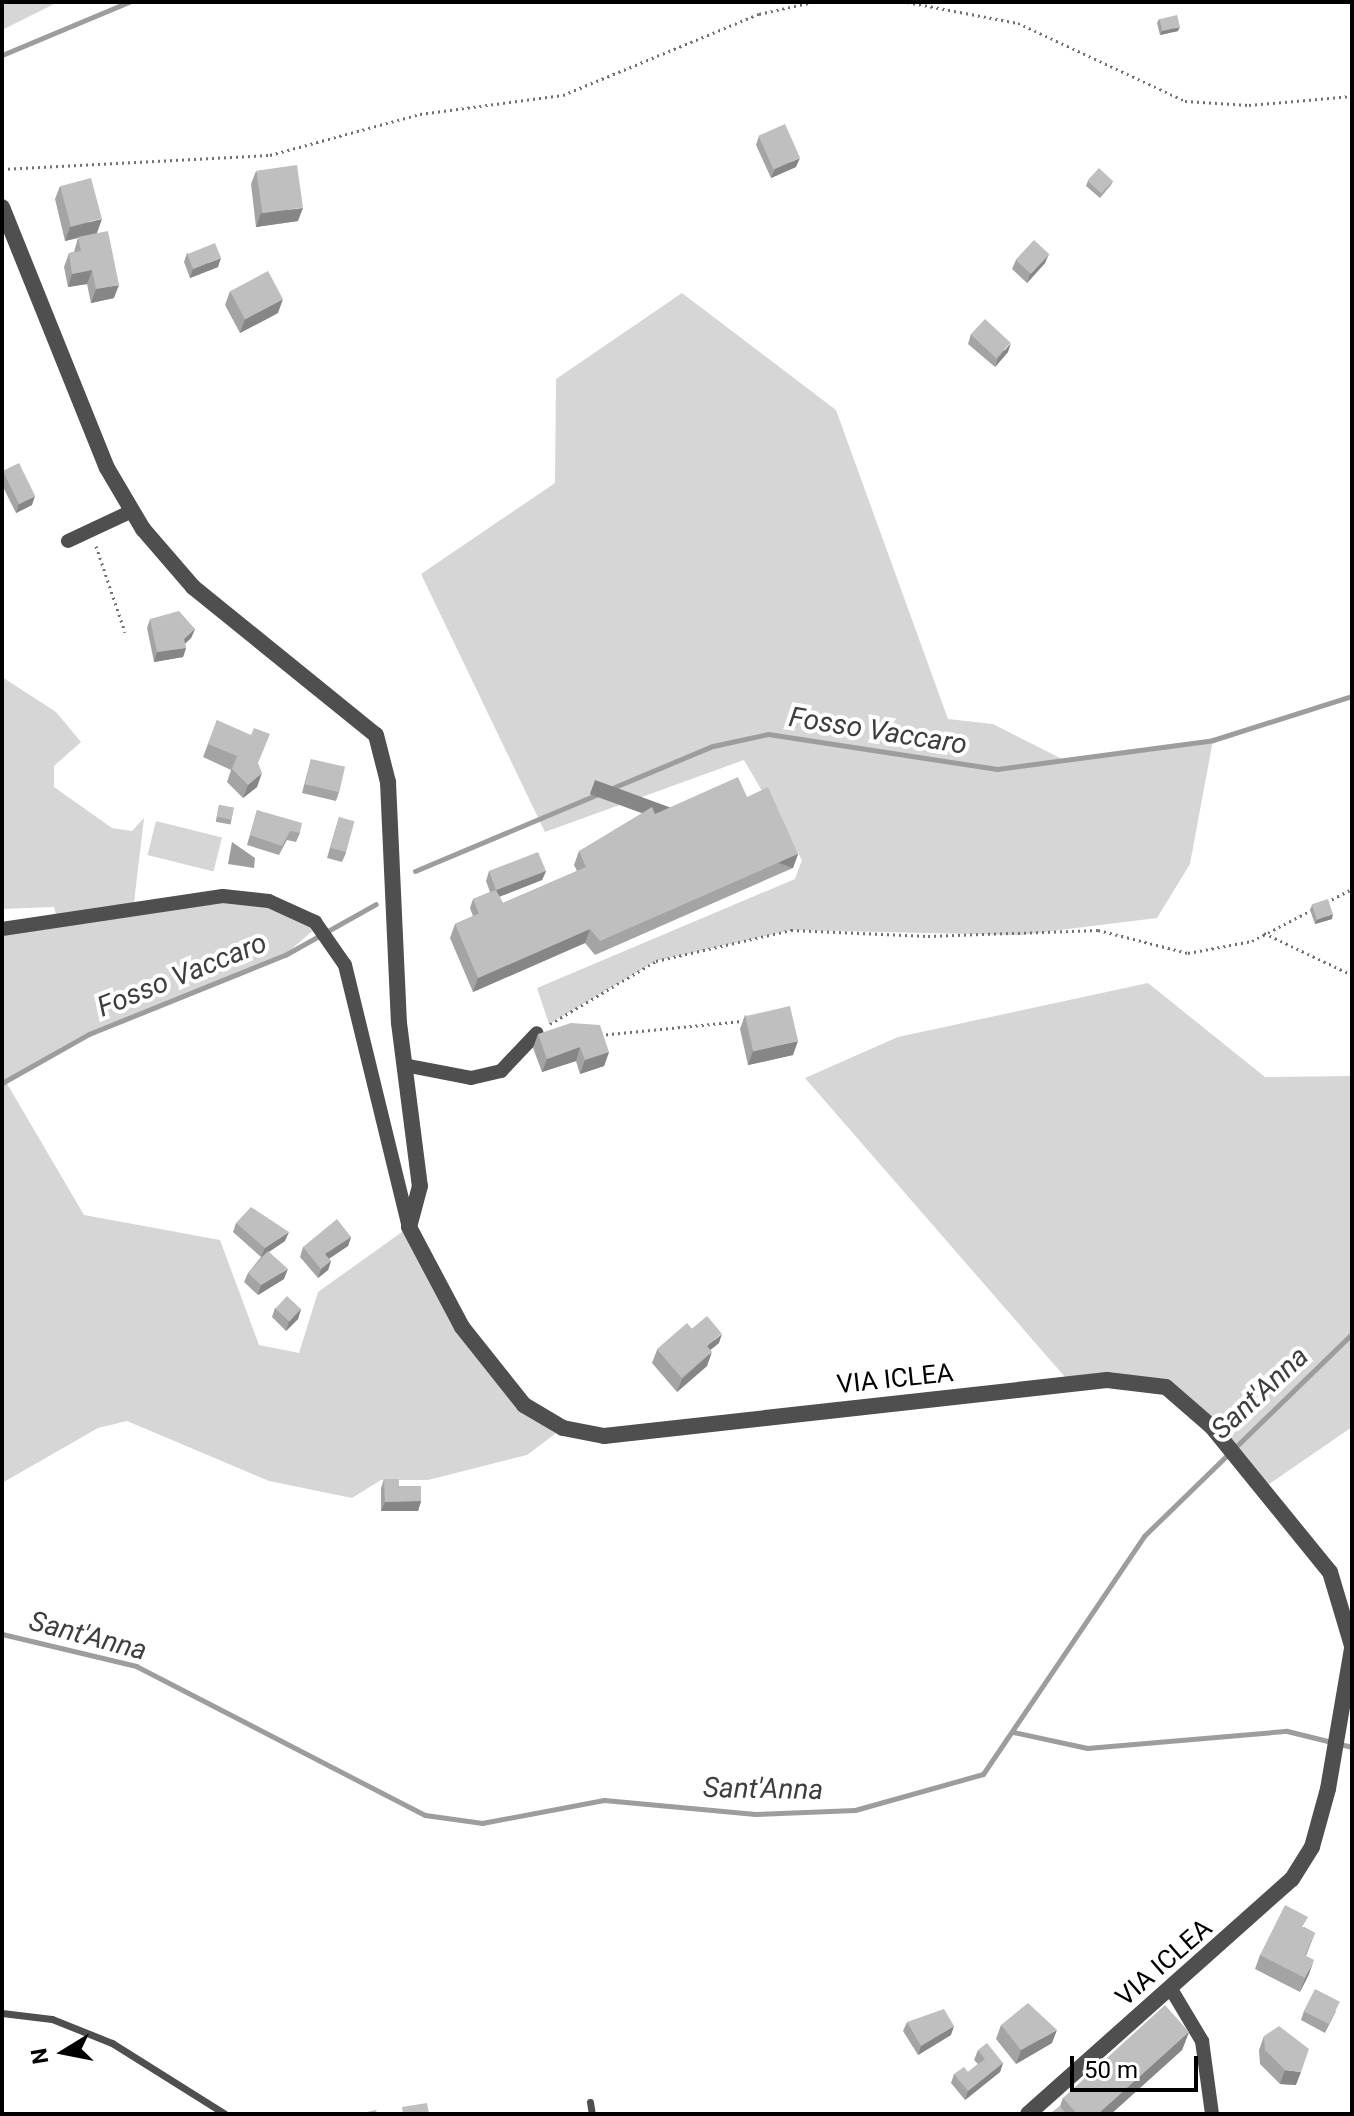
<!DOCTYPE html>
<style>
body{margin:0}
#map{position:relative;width:1354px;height:2116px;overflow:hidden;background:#fff;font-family:Roboto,sans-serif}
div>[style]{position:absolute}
.green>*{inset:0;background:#d6d6d6;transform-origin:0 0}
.water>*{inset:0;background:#9d9d9d}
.stream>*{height:5px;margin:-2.5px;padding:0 2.5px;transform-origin:2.5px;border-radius:2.5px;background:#9d9d9d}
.path>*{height:3px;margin-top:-1.5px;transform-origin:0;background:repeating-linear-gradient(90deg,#717171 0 2px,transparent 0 6px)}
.service>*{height:7px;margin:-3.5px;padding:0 3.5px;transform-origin:3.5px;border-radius:3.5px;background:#4f4f4f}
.minor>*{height:14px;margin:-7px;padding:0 7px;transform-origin:7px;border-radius:7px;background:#4f4f4f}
.tertiary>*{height:16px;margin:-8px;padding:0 8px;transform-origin:8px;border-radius:8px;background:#4f4f4f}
.wall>*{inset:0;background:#a4a4a4;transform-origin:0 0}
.shaded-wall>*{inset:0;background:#868686;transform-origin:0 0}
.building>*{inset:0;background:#bfbfbf;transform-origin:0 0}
span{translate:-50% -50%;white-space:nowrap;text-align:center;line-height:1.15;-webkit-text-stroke:8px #fff;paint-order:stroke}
.street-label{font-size:26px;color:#000}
.water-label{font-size:28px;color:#3e3e3e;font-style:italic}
.frame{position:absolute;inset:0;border:4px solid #000;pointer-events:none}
.north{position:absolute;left:24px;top:2012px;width:80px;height:80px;-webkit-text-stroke:6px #fff;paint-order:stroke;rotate:260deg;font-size:22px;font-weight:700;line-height:32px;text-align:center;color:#000}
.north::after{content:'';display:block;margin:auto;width:28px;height:36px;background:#000;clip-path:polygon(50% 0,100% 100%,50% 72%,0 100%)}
.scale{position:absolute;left:1070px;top:2056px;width:128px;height:36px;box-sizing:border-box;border:4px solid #000;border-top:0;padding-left:10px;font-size:24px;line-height:28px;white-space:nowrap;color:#000;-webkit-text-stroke:6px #fff;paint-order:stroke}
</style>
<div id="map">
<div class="green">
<div style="clip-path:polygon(2px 2px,58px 2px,2px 30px)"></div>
<div style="clip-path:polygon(682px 293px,836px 410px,948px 719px,993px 724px,1068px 762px,1213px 740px,1190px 864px,1157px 918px,1020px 935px,791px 930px,656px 961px,549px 1024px,537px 988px,795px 879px,802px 860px,744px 760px,545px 832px,421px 574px,555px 483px,556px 379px)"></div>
<div style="clip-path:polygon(2px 677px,56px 712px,81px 742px,54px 766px,54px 787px,112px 828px,132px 831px,144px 818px,133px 911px,223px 896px,269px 901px,318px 926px,285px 955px,89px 1034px,6px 1082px,84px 1215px,220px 1240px,259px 1345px,299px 1353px,318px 1292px,409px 1227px,434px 1280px,524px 1405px,563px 1428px,527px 1455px,428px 1480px,381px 1480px,352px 1498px,269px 1481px,127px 1421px,98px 1428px,2px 1483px,2px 929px,58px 923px,54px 907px,2px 909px)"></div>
<div style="left:156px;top:821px;width:68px;height:35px;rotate:14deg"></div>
<div style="clip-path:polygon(1148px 983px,1265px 1077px,1352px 1076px,1352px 1427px,1262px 1489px,1166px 1387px,1071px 1384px,805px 1078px,898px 1037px)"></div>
</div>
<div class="water">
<div style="clip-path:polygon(232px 842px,255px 858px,254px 868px,228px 864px)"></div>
</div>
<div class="stream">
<div style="left:2px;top:55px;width:138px;rotate:-22.7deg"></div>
<div style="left:415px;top:871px;width:323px;rotate:-22.8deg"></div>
<div style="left:713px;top:746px;width:56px;rotate:-12.3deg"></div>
<div style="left:768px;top:734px;width:232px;rotate:8.7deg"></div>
<div style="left:997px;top:769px;width:218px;rotate:-7.6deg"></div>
<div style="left:1213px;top:740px;width:146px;rotate:-17.6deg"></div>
<div style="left:2px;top:1083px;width:100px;rotate:-29.4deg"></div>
<div style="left:89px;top:1034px;width:211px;rotate:-22deg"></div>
<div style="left:285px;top:955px;width:104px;rotate:-29.3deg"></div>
<div style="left:2px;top:1634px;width:138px;rotate:13.4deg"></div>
<div style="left:136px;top:1666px;width:325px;rotate:27.3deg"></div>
<div style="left:425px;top:1815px;width:58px;rotate:8deg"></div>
<div style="left:482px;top:1823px;width:124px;rotate:-10.7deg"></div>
<div style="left:604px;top:1800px;width:152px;rotate:5.3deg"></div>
<div style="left:755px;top:1814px;width:100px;rotate:-2.3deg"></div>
<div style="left:855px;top:1810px;width:133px;rotate:-15.7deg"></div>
<div style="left:983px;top:1774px;width:287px;rotate:-55.9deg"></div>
<div style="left:1144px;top:1536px;width:290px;rotate:-44.2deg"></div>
<div style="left:1013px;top:1732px;width:76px;rotate:12.2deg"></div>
<div style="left:1087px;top:1748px;width:201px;rotate:-4.9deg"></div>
<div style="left:1287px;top:1731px;width:67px;rotate:13.8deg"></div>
</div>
<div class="path">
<div style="left:907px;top:2px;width:113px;rotate:10.7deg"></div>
<div style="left:1018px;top:23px;width:184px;rotate:25deg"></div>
<div style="left:1185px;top:101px;width:64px;rotate:3.6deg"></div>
<div style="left:1249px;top:105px;width:103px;rotate:-5deg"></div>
<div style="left:2px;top:169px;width:268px;rotate:-3deg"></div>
<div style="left:270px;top:155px;width:156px;rotate:-15.3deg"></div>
<div style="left:420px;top:114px;width:144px;rotate:-7.6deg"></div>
<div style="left:563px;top:95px;width:212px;rotate:-22.5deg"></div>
<div style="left:759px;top:14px;width:55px;rotate:-12.5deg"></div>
<div style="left:96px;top:546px;width:91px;rotate:71.4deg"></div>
<div style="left:1264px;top:933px;width:98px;rotate:25.5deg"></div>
<div style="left:550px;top:1024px;width:123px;rotate:-30.7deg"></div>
<div style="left:656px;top:961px;width:139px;rotate:-12.9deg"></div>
<div style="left:791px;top:930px;width:137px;rotate:2.5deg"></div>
<div style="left:928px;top:936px;width:170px;rotate:-2deg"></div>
<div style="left:1098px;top:930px;width:93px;rotate:14.3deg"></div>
<div style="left:1188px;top:953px;width:65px;rotate:-10.6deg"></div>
<div style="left:1252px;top:941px;width:113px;rotate:-27.5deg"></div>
<div style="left:600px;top:1035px;width:145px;rotate:-5.6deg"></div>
</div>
<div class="service">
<div style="left:2px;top:2013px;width:50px;rotate:6.8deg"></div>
<div style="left:52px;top:2019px;width:65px;rotate:21.8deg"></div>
<div style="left:112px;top:2043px;width:133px;rotate:32.1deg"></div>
<div style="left:590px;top:2102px;width:12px;rotate:81deg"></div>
</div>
<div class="minor">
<div style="left:68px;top:541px;width:71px;rotate:-25.1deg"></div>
<div style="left:2px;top:929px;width:223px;rotate:-8.5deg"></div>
<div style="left:223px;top:896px;width:46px;rotate:6.2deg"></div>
<div style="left:269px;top:901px;width:51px;rotate:24.5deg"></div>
<div style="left:315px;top:922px;width:52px;rotate:55.1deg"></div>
<div style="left:345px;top:965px;width:270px;rotate:76.3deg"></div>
<div style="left:404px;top:1065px;width:68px;rotate:11deg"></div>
<div style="left:471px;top:1078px;width:31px;rotate:-13deg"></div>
<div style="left:501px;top:1071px;width:52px;rotate:-46.5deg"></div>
<div style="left:1171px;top:1989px;width:61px;rotate:59.2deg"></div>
<div style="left:1202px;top:2041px;width:74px;rotate:82.2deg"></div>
</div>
<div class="tertiary">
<div style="left:2px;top:207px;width:281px;rotate:68.1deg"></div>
<div style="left:107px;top:468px;width:71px;rotate:59.5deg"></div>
<div style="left:143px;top:529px;width:77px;rotate:49.2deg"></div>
<div style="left:193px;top:587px;width:235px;rotate:39deg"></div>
<div style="left:376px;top:735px;width:49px;rotate:75.7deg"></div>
<div style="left:388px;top:782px;width:241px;rotate:87.4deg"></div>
<div style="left:399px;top:1023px;width:164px;rotate:82.7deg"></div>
<div style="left:420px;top:1186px;width:42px;rotate:105deg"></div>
<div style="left:409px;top:1227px;width:113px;rotate:62.1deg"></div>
<div style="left:462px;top:1327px;width:100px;rotate:51.5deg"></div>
<div style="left:524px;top:1405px;width:45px;rotate:30.5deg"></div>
<div style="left:563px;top:1428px;width:42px;rotate:11deg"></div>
<div style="left:604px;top:1436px;width:506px;rotate:-6.35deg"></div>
<div style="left:1107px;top:1380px;width:59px;rotate:6.8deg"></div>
<div style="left:1166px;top:1387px;width:61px;rotate:41deg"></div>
<div style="left:1212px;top:1427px;width:187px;rotate:50.9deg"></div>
<div style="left:1330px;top:1572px;width:77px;rotate:73.4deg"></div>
<div style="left:1028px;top:2114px;width:353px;rotate:-41.7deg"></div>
<div style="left:1292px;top:1879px;width:38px;rotate:-58deg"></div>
<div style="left:1312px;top:1847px;width:60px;rotate:-74.6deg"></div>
<div style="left:1328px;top:1789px;width:143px;rotate:-80.3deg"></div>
</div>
<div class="wall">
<div style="clip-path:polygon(1159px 19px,1178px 31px,1160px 35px,1157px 23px)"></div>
<div style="clip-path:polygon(759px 136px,796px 167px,771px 178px,756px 145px)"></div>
<div style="clip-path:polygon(256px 171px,298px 221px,256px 227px,251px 184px)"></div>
<div style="clip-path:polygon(1088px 181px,1113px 181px,1111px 185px,1100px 198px,1086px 186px)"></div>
<div style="clip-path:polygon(60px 186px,97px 233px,114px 298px,91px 303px,87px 284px,68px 287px,64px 267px,69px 253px,74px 252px,78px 238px,65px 241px,55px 199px)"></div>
<div style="clip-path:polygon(187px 253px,218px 267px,190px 278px,184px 262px)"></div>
<div style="clip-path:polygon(1016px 260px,1045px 263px,1027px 283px,1012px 269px)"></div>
<div style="clip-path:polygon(230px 291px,278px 313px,240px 333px,225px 305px)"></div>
<div style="clip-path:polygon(971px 334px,1008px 352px,995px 367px,968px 344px)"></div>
<div style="clip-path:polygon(3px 471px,32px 505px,16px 513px,2px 485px)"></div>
<div style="clip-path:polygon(150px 619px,195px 629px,191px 638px,185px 644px,186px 648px,183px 657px,154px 662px,147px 628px)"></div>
<div style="clip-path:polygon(217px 720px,258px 764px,257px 787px,243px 798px,227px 782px,231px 770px,203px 757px)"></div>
<div style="clip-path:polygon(311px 759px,339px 792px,336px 801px,302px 793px)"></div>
<div style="clip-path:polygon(747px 797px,798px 854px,793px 868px,595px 955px,585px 943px,473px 992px,450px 938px,455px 924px,473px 916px,470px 908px,473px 899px,490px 892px,486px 881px,489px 871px,546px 871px,542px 880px,499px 897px,503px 903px,577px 871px,574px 865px,579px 851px,655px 814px)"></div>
<div style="left:219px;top:805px;width:15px;height:17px;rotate:11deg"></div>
<div style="clip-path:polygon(257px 810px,300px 833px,296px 842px,287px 840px,279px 855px,247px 845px)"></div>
<div style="clip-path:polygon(339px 817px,346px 853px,342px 862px,327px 858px)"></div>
<div style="clip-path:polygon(1312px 905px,1332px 919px,1315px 924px,1310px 910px)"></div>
<div style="clip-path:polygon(745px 1015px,793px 1055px,748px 1065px,740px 1029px)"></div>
<div style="clip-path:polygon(538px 1034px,609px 1052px,604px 1066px,580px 1074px,576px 1061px,542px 1072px,533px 1048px)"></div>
<div style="clip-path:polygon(236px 1223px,285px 1241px,269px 1252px,284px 1279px,258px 1295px,244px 1282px,248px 1273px,261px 1257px,233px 1232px)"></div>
<div style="clip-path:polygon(351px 1237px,348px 1246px,329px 1259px,331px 1261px,328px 1270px,318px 1278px,300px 1257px,303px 1247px)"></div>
<div style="clip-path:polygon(275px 1308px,301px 1309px,298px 1319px,286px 1331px,272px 1317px)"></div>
<div style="clip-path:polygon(692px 1329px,719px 1343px,710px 1350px,707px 1366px,677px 1392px,652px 1363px,657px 1350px)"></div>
<div style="clip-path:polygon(384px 1479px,399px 1486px,421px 1501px,418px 1511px,381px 1511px,381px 1488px)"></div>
<div style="clip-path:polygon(1304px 1927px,1315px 1933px,1306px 1956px,1309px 1974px,1300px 1992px,1255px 1969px,1260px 1955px)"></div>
<div style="clip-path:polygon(1304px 2011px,1336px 2011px,1325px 2033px,1301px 2020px)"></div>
<div style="clip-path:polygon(907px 2022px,951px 2035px,918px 2055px,903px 2031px)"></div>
<div style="clip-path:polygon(1001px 2025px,1052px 2043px,1016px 2064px,996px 2039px)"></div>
<div style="clip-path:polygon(1189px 2032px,1182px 2050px,1111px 2114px,1050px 2114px,1060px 2106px,1063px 2098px)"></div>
<div style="clip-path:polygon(1264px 2036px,1296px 2085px,1280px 2084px,1260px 2064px,1259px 2050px)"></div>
<div style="clip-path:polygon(978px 2050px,1003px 2063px,1000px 2072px,965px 2100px,951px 2083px,954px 2074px,968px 2072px,978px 2064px,974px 2060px)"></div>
</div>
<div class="shaded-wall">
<div style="clip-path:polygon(1180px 27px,1178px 31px,1160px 35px,1162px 31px)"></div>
<div style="clip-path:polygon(800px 158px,796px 167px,771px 178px,775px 169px)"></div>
<div style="clip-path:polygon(303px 208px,298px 221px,256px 227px,261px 213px)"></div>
<div style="clip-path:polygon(102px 219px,97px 233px,65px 241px,70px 227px)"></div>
<div style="clip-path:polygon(1049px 254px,1045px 263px,1027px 283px,1030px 274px)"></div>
<div style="clip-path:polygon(221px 258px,218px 267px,190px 278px,193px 269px)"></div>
<div style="clip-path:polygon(92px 270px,87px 284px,68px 287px,72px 274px)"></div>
<div style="clip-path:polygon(119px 285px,114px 298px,91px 303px,96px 289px)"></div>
<div style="clip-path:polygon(283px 299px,278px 313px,240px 333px,245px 319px)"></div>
<div style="clip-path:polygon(1011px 343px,1008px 352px,995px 367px,998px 358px)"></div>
<div style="clip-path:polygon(35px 496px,32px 505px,16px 513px,19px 504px)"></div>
<div style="clip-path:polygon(195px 629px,191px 638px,180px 648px,184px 639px)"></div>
<div style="clip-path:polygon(186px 648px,183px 657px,154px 662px,157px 652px)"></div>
<div style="clip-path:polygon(262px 773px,257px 787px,243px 798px,248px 785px)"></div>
<div style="left:798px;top:854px;width:15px;height:216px;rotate:110deg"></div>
<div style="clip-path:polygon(546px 871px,542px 880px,493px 899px,496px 890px)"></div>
<div style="clip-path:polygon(1333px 914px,1332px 919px,1315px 924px,1317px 920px)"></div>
<div style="clip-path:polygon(590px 929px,585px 943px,473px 992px,478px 978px)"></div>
<div style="clip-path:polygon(798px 1041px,793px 1055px,748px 1065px,753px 1051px)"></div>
<div style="clip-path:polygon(580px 1047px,576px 1061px,542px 1072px,547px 1059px)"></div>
<div style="clip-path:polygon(609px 1052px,604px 1066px,580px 1074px,585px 1060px)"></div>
<div style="clip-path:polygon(289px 1232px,285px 1241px,261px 1257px,265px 1248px)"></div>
<div style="clip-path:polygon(351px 1237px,348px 1246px,322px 1263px,325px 1254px)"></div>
<div style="clip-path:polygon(331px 1261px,328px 1270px,318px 1278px,321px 1269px)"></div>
<div style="clip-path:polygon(288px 1269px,284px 1279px,258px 1295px,261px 1285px)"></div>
<div style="clip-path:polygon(301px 1309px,298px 1319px,286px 1331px,289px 1321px)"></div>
<div style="clip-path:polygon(722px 1334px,719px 1343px,703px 1356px,706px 1347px)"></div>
<div style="clip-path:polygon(712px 1352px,707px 1366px,677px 1392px,682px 1379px)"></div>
<div style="clip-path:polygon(421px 1501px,418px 1511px,381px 1511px,385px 1502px)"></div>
<div style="clip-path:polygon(1314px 1960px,1309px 1974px,1300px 1992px,1305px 1978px)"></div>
<div style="clip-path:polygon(954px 2026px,951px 2035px,918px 2055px,921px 2046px)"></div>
<div style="clip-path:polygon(1057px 2030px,1052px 2043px,1016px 2064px,1021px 2050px)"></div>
<div style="clip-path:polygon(1189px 2032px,1182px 2050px,1111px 2114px,1098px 2114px)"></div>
<div style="clip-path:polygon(1003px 2063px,1000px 2072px,965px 2100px,968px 2091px)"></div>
<div style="clip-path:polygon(1285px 2070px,1301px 2072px,1296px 2085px,1280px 2084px)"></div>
</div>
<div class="building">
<div style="left:1177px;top:15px;width:12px;height:18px;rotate:76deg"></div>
<div style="left:785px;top:124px;width:37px;height:29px;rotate:66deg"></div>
<div style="left:297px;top:165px;width:43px;height:41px;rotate:82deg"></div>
<div style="left:1099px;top:168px;width:19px;height:17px;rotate:43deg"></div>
<div style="left:91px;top:178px;width:42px;height:32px;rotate:75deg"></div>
<div style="clip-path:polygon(108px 231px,119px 285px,96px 289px,92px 270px,72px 274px,69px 253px,81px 251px,78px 237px)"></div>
<div style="left:1034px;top:240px;width:21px;height:27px;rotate:43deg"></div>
<div style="left:215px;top:243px;width:16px;height:30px;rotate:68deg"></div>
<div style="left:268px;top:271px;width:32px;height:43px;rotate:62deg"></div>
<div style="left:985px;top:319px;width:35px;height:21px;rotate:43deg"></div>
<div style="left:19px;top:463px;width:37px;height:18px;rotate:64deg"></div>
<div style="clip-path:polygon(179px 611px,195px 629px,184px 639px,186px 648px,157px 652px,150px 619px)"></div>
<div style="clip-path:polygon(217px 720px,251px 735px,254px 728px,270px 734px,258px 763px,262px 773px,248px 785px,232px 769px,237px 756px,208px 744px)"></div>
<div style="left:311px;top:759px;width:35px;height:26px;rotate:13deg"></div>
<div style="clip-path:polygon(738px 777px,747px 797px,768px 787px,798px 854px,600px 941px,590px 929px,478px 978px,455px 924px,586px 867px,579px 851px,652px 807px,655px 814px)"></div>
<div style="left:219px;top:805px;width:15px;height:12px;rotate:11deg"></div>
<div style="clip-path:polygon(257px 810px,302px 823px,300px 833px,290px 831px,282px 846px,250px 835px)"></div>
<div style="left:339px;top:817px;width:16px;height:32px;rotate:15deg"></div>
<div style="clip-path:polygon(538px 852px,546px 871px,496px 890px,503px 903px,479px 914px,473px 899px,496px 890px,489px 871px)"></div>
<div style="left:1328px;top:899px;width:16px;height:17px;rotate:72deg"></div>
<div style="left:790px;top:1006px;width:36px;height:46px;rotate:77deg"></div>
<div style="clip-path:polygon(571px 1023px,600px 1025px,609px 1052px,585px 1060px,580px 1047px,547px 1059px,538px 1034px)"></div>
<div style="clip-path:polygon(251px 1207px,289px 1232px,265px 1248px,236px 1223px)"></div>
<div style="clip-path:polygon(337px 1219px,351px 1237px,325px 1254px,331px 1261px,321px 1269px,303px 1247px)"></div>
<div style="clip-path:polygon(268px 1251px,288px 1269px,261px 1285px,248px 1273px)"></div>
<div style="left:287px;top:1296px;width:19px;height:17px;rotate:43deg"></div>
<div style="left:707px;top:1316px;width:23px;height:20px;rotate:50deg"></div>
<div style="left:687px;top:1323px;width:38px;height:40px;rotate:49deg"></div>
<div style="clip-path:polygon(384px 1479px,399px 1479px,399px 1486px,421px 1486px,421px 1501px,385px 1502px)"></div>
<div style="clip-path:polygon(1285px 1905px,1308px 1917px,1302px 1927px,1315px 1933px,1305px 1955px,1314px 1960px,1305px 1978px,1260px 1955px)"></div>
<div style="left:1315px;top:1989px;width:28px;height:25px;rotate:27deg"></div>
<div style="clip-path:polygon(1028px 2003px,1057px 2030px,1021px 2050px,1001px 2025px)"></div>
<div style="clip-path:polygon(1165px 2005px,1189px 2032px,1098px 2114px,1077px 2114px,1063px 2098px)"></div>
<div style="clip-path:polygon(944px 2009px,954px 2026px,921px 2046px,907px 2022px)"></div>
<div style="clip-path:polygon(1279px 2026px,1309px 2049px,1301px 2072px,1285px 2070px,1265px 2050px,1264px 2036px)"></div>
<div style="clip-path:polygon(987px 2043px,1003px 2063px,968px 2091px,954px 2074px,964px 2067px,968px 2072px,985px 2059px,978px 2050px)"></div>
<div style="clip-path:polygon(427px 2103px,429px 2114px,403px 2114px,402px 2107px)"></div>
<div style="clip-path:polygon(1060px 2106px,1066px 2114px,1050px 2114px)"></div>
<div style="clip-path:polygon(376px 2110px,377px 2114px,357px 2114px)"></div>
</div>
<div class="street-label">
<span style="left:895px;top:1379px;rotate:-6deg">VIA ICLEA</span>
<span style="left:1164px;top:1963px;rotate:-41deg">VIA ICLEA</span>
</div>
<div class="water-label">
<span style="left:878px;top:731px;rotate:9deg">Fosso Vaccaro</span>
<span style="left:182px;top:975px;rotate:-22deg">Fosso Vaccaro</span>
<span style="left:1260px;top:1393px;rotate:-43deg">Sant'Anna</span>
<span style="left:88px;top:1636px;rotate:15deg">Sant'Anna</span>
<span style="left:763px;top:1789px;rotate:1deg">Sant'Anna</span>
</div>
<div class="frame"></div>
<div class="north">N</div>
<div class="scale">50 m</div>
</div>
